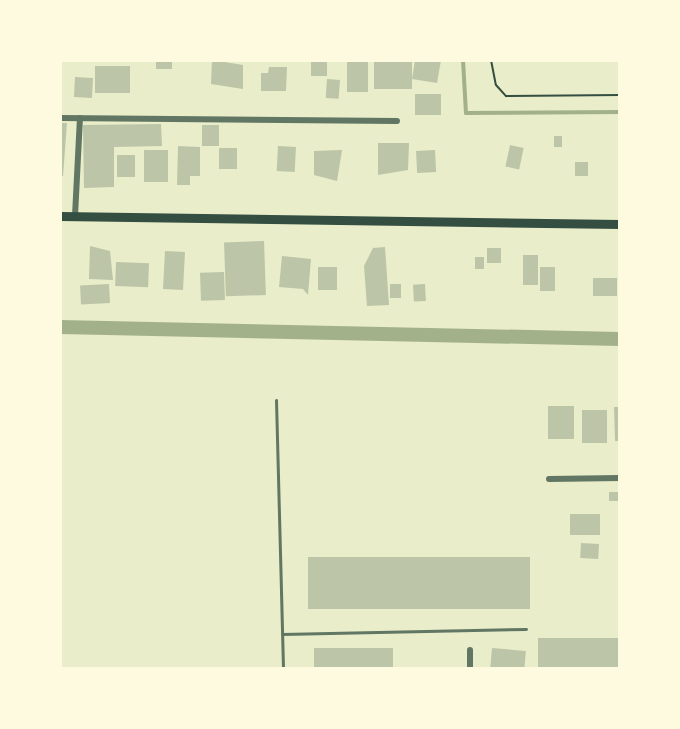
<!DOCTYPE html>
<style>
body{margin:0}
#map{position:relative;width:680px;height:729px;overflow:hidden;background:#e9edc9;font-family:Figtree,sans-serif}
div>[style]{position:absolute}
.stream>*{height:4px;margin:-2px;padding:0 2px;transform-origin:2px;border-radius:2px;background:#a3b18a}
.canal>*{height:14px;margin:-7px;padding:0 7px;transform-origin:7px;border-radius:7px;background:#a3b18a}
.building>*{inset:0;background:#bcc5a7;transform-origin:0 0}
.path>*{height:2px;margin:-1px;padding:0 1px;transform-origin:1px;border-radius:1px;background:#344e41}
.service>*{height:3px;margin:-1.5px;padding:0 1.5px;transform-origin:1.5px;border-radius:1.5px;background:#617663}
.minor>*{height:6px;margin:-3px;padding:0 3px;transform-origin:3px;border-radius:3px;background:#617663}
.secondary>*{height:9px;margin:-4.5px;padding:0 4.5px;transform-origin:4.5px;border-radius:4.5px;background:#344e41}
span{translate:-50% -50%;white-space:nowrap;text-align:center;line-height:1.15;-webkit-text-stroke:4.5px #fefae0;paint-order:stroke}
.frame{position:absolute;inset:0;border:62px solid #fefae0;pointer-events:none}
</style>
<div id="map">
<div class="stream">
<div style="left:463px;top:60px;width:53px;rotate:86.8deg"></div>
<div style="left:466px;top:113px;width:154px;rotate:-0.4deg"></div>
</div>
<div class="canal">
<div style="left:60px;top:327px;width:560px;rotate:1.23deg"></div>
</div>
<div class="building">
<div style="left:156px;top:60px;width:16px;height:9px"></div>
<div style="clip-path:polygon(212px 60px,243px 65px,243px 89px,211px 84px)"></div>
<div style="left:311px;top:60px;width:16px;height:16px"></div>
<div style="left:374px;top:60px;width:38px;height:29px"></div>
<div style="clip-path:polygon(415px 60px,441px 60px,437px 83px,412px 79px)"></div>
<div style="left:347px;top:61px;width:21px;height:31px"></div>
<div style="left:130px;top:66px;width:27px;height:35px;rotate:90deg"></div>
<div style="clip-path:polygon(269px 67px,287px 67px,286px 91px,261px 91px,261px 73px,268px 73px)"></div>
<div style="left:75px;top:77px;width:18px;height:20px;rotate:3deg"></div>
<div style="left:327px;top:79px;width:13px;height:19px;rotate:4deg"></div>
<div style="left:415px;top:94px;width:26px;height:21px"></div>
<div style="clip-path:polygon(60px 123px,67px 123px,63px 176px,60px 176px)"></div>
<div style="clip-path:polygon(161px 124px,162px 146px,114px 147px,114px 187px,84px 188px,83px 125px)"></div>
<div style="left:202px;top:125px;width:17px;height:21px"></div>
<div style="left:554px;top:136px;width:8px;height:11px"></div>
<div style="clip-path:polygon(378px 143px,409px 143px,408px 170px,378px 175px)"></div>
<div style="left:510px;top:145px;width:14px;height:22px;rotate:12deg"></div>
<div style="clip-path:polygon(178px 146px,200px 147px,200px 176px,190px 176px,190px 185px,177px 185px)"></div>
<div style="left:278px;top:146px;width:18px;height:25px;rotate:3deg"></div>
<div style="left:219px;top:148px;width:18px;height:21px"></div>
<div style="left:144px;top:150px;width:24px;height:32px"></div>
<div style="clip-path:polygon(342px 150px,337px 181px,314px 175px,314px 151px)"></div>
<div style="left:435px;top:150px;width:22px;height:19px;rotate:87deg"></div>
<div style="left:117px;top:155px;width:18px;height:22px"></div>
<div style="left:575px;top:162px;width:13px;height:14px"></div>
<div style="left:264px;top:241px;width:54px;height:40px;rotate:88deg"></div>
<div style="clip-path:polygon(90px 246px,110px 251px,113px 280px,89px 279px)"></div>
<div style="clip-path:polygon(385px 247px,389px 305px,367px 306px,364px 266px,373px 248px)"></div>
<div style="left:487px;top:248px;width:14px;height:15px"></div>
<div style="left:165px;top:251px;width:20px;height:38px;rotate:3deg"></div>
<div style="left:523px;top:255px;width:15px;height:30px"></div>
<div style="clip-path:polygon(282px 256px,311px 259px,308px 295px,303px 289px,279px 287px)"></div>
<div style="left:475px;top:257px;width:9px;height:12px"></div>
<div style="left:116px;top:262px;width:33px;height:24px;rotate:2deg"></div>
<div style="left:318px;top:267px;width:19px;height:23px"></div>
<div style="left:555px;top:267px;width:24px;height:15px;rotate:90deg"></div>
<div style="left:224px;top:272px;width:28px;height:24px;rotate:88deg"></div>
<div style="left:593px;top:278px;width:24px;height:18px"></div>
<div style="left:109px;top:284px;width:19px;height:29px;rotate:87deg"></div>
<div style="left:390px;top:284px;width:11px;height:14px"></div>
<div style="left:425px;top:284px;width:17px;height:12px;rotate:87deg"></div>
<div style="left:548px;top:406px;width:26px;height:33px"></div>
<div style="clip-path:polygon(614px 407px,620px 407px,620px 441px,615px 441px)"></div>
<div style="left:607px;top:410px;width:33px;height:25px;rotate:90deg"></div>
<div style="clip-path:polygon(609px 492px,620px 492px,620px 508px,618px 501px,609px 501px)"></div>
<div style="left:600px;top:514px;width:21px;height:30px;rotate:90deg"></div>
<div style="left:581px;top:543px;width:18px;height:15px;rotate:3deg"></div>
<div style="left:530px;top:557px;width:52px;height:222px;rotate:90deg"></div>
<div style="left:620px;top:638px;width:31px;height:82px;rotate:90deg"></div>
<div style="left:314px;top:648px;width:79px;height:21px"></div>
<div style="left:492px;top:648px;width:34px;height:19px;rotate:5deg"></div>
</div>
<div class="path">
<div style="left:491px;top:60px;width:25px;rotate:79deg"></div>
<div style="left:496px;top:85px;width:15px;rotate:48deg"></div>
<div style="left:506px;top:96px;width:114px;rotate:-0.5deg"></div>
</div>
<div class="service">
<div style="left:276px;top:400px;width:269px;rotate:88.5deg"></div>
<div style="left:282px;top:634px;width:244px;rotate:-1.2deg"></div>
</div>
<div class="minor">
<div style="left:60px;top:118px;width:337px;rotate:0.5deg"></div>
<div style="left:75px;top:216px;width:98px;rotate:-87.1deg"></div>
<div style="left:549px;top:479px;width:71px;rotate:-0.8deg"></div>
<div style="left:470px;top:650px;width:19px;rotate:90deg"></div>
</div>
<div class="secondary">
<div style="left:60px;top:216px;width:560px;rotate:0.82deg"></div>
</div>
<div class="frame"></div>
</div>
